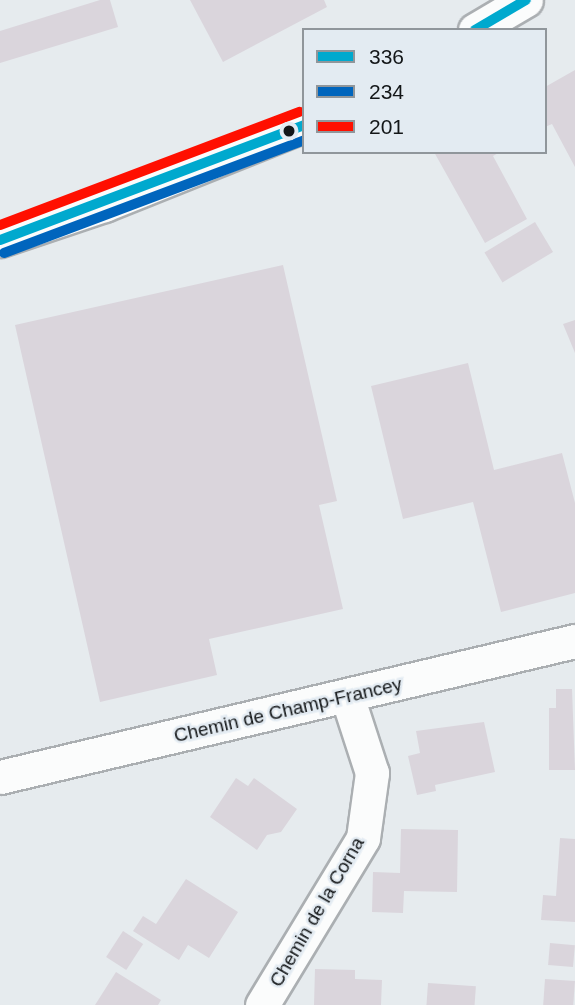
<!DOCTYPE html>
<style>
body{margin:0}
#map{position:relative;width:575px;height:1005px;overflow:hidden;background:#e6ebee;font-family:Helvetica,sans-serif}
div>[style]{position:absolute}
.building>*{inset:0;background:#dad5dc;transform-origin:0 0}
.roads{filter:drop-shadow(2px 0 #abafb2) drop-shadow(-2px 0 #abafb2) drop-shadow(0 2px #abafb2) drop-shadow(0 -2px #abafb2)}
.minor>*{height:33px;margin:-16.5px;padding:0 16.5px;transform-origin:16.5px;border-radius:16.5px;background:#fbfcfc}
.bus-1>*{height:10px;margin:-5px;padding:0 5px;transform-origin:5px;border-radius:5px;background:#00a9ce}
.bus-2>*{height:10px;margin:-5px;padding:0 5px;transform-origin:5px;border-radius:5px;background:#0065bd}
.bus-3>*{height:10px;margin:-5px;padding:0 5px;transform-origin:5px;border-radius:5px;background:#ff0f00}
.dots>*{width:19px;height:19px;translate:-50% -50%;box-sizing:border-box;border:4px solid #e3ebf2;border-radius:50%}
span{translate:-50% -50%;white-space:nowrap;text-align:center;line-height:1.15;-webkit-text-stroke:5px #e3ebf2;paint-order:stroke}
.street-label{font-size:19px;color:#131618}
.legend{position:absolute;left:302px;top:28px;width:245px;height:126px;box-sizing:border-box;background:#e3ebf2;border:2px solid #90969b;margin:0;padding:9px 12px;list-style:none;font-size:21px;color:#131618}
.legend li{display:flex;align-items:center;gap:14px;height:35px}
.legend b{width:35px;border:2px solid #90969b}
</style>
<div id="map">
<div class="building">
<div style="clip-path:polygon(100px 0,110px 0,118px 27px,0 63px,0 31px)"></div>
<div style="clip-path:polygon(190px 0,324px 0,327px 7px,223px 62px)"></div>
<div style="clip-path:polygon(575px 70px,575px 167px,552px 124px,545px 127px,545px 87px)"></div>
<div style="clip-path:polygon(434px 152px,500px 152px,493px 156px,527px 219px,485px 243px)"></div>
<div style="left:535px;top:222px;width:35px;height:59px;rotate:59deg"></div>
<div style="clip-path:polygon(283px 265px,337px 501px,319px 505px,343px 609px,209px 639px,217px 675px,100px 702px,15px 325px)"></div>
<div style="clip-path:polygon(575px 320px,575px 353px,563px 324px)"></div>
<div style="clip-path:polygon(468px 363px,494px 470px,562px 453px,575px 503px,575px 593px,501px 612px,473px 502px,403px 519px,371px 386px)"></div>
<div style="clip-path:polygon(556px 689px,572px 689px,575px 770px,549px 770px,549px 708px,556px 708px)"></div>
<div style="clip-path:polygon(484px 722px,495px 772px,435px 785px,436px 791px,417px 795px,408px 756px,420px 753px,416px 731px)"></div>
<div style="clip-path:polygon(236px 778px,248px 786px,254px 778px,297px 809px,281px 832px,267px 835px,257px 850px,210px 817px)"></div>
<div style="clip-path:polygon(401px 829px,458px 830px,457px 892px,404px 891px,403px 913px,372px 912px,373px 872px,400px 873px)"></div>
<div style="clip-path:polygon(560px 838px,575px 839px,575px 922px,541px 920px,543px 895px,556px 896px)"></div>
<div style="clip-path:polygon(186px 879px,238px 912px,209px 958px,188px 945px,179px 960px,133px 931px,143px 916px,156px 924px)"></div>
<div style="left:123px;top:931px;width:24px;height:31px;rotate:33deg"></div>
<div style="left:550px;top:943px;width:25px;height:22px;rotate:5deg"></div>
<div style="clip-path:polygon(315px 969px,355px 970px,355px 979px,382px 980px,381px 1005px,314px 1005px)"></div>
<div style="clip-path:polygon(116px 972px,161px 1000px,158px 1005px,95px 1005px)"></div>
<div style="left:545px;top:979px;width:30px;height:26px;rotate:4deg"></div>
<div style="left:428px;top:983px;width:48px;height:22px;rotate:4deg"></div>
</div>
<div class="roads">
<div class="minor">
<div style="left:475px;top:30px;width:59px;rotate:-30.5deg"></div>
<div style="left:0;top:240px;width:110px;rotate:-18.6deg"></div>
<div style="left:104px;top:205px;width:215px;rotate:-21.8deg"></div>
<div style="left:0;top:777px;width:591px;rotate:-13.31deg"></div>
<div style="left:262px;top:1005px;width:195px;rotate:-58.8deg"></div>
<div style="left:363px;top:838px;width:66px;rotate:-82.1deg"></div>
<div style="left:372px;top:773px;width:81px;rotate:-108deg"></div>
</div>
</div>
<div class="bus-1">
<div style="left:475px;top:30px;width:59px;rotate:-30.5deg"></div>
<div style="left:0;top:240px;width:325px;rotate:-20.7deg"></div>
</div>
<div class="bus-2">
<div style="left:4px;top:253px;width:321px;rotate:-20.6deg"></div>
</div>
<div class="bus-3">
<div style="left:0;top:225px;width:320px;rotate:-20.7deg"></div>
</div>
<div class="dots">
<div style="left:289px;top:131px;background:#131618"></div>
</div>
<div class="street-label">
<span style="left:288px;top:710px;rotate:-13deg">Chemin de Champ-Francey</span>
<span style="left:317px;top:912px;rotate:-60deg">Chemin de la Corna</span>
</div>
<ul class="legend">
<li><b style="height:9px;background:#00a9ce"></b>336</li>
<li><b style="height:9px;background:#0065bd"></b>234</li>
<li><b style="height:9px;background:#ff0f00"></b>201</li>
</ul>
</div>
